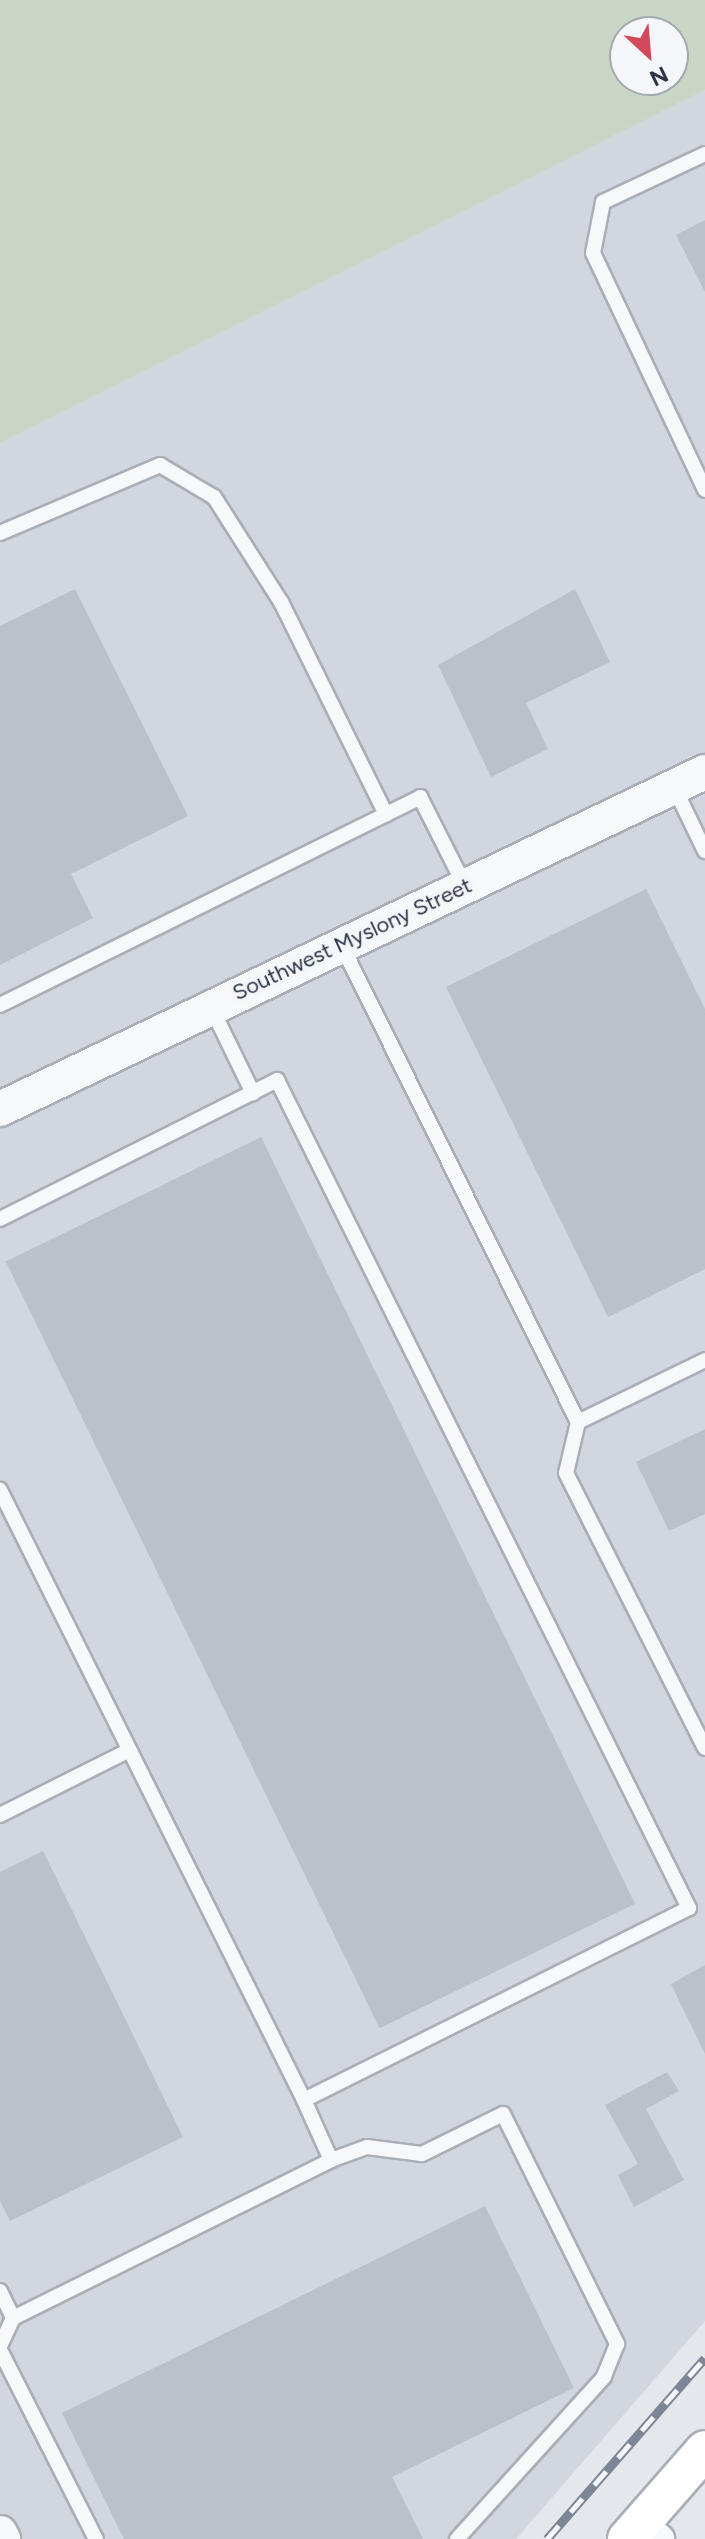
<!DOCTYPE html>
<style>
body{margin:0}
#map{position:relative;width:705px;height:2539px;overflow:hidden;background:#e4e7ec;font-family:Figtree,sans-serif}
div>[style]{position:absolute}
.built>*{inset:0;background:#d2d6de}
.green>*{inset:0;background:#c9d6c5}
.building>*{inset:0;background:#bbc0ca;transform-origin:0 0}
.roads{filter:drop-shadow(2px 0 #a9aeb7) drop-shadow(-2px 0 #a9aeb7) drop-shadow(0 2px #a9aeb7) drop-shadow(0 -2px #a9aeb7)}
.service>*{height:14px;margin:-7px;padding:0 7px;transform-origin:7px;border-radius:7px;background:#f7f8fa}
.minor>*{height:28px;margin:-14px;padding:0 14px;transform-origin:14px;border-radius:14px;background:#f7f8fa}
.tertiary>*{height:34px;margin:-17px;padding:0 17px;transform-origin:17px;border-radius:17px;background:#f7f8fa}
.secondary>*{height:38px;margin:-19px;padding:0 19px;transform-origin:19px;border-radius:19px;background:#fff}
.rail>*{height:9px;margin-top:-4.5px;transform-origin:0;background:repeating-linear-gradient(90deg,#f4f6f9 0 18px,#7d8696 0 36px);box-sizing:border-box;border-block:2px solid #7d8696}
span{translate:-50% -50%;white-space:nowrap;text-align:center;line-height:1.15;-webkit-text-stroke:8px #f4f6f9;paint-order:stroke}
.street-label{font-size:22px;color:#2b3445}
.north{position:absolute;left:609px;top:16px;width:80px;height:80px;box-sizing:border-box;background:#f4f6f9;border:2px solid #a4a8b1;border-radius:50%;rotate:154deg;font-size:22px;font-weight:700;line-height:32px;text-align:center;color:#2b3445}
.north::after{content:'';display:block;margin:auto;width:28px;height:36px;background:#d1495b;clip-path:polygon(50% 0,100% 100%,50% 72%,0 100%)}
</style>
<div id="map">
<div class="built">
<div style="clip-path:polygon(705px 90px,705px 2321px,516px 2539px,0 2539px,0 443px)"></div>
</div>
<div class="green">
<div style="clip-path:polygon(evenodd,0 0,705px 0,705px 90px,0 443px,0 0,625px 32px,673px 32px,673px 80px,625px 80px,625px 32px)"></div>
</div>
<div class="building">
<div style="clip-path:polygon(705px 220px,705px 292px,676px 235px)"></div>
<div style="clip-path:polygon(75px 589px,188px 816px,71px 874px,93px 918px,0 965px,0 626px)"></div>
<div style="clip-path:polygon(575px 589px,610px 662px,526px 703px,548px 749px,491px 777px,438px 665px)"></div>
<div style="clip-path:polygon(646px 889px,705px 1009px,705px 1269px,608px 1317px,446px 987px)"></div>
<div style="left:261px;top:1137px;width:853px;height:284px;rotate:64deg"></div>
<div style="clip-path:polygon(705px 1429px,705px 1514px,669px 1531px,636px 1462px)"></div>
<div style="clip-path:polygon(43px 1851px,183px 2137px,10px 2221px,0 2201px,0 1872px)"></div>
<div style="clip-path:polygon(705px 1965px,705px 2054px,671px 1984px)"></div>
<div style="clip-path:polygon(667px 2072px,679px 2091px,646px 2109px,684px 2180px,634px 2207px,618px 2175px,638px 2164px,605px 2105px)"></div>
<div style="clip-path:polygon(485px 2206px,574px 2388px,392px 2477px,423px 2539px,124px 2539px,62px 2413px)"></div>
</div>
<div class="roads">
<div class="service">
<div style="left:705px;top:154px;width:113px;rotate:154.8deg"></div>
<div style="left:603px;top:202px;width:52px;rotate:101.1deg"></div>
<div style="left:593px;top:253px;width:262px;rotate:64.7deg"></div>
<div style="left:0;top:533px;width:174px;rotate:-23deg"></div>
<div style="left:160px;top:465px;width:63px;rotate:30.7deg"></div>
<div style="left:214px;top:497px;width:125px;rotate:57.5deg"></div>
<div style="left:281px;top:602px;width:237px;rotate:63.7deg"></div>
<div style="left:675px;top:789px;width:69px;rotate:64.2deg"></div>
<div style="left:342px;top:946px;width:531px;rotate:63.63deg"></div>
<div style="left:578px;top:1422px;width:52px;rotate:103.2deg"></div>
<div style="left:566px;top:1473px;width:308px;rotate:63.2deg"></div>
<div style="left:0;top:1005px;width:469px;rotate:-26.3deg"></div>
<div style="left:420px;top:797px;width:100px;rotate:63.2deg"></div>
<div style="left:211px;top:1007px;width:96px;rotate:64deg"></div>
<div style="left:0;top:1219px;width:310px;rotate:-26.6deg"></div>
<div style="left:277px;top:1080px;width:925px;rotate:63.55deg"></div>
<div style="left:689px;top:1908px;width:430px;rotate:153.5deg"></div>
<div style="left:304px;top:2100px;width:682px;rotate:-116.49deg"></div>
<div style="left:578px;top:1422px;width:141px;rotate:-26deg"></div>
<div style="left:0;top:1815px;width:145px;rotate:-26.6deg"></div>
<div style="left:304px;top:2100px;width:66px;rotate:65.8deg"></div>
<div style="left:0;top:2291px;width:30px;rotate:64deg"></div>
<div style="left:13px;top:2318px;width:355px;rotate:-26.4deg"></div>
<div style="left:331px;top:2160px;width:38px;rotate:-20deg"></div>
<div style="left:367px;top:2147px;width:55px;rotate:7.3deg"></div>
<div style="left:422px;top:2154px;width:90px;rotate:-26.3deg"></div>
<div style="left:503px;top:2114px;width:257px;rotate:63.6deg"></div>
<div style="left:617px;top:2344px;width:35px;rotate:112deg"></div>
<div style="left:604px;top:2377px;width:219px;rotate:132.2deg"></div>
<div style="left:0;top:2346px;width:31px;rotate:-65deg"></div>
<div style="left:0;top:2350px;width:212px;rotate:63.1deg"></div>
</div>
<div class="minor">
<div style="left:642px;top:2522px;width:25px;rotate:43deg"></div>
</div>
<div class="tertiary">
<div style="left:0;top:1109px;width:781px;rotate:-25.55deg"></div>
<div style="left:0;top:2533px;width:7px;rotate:63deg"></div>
</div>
<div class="secondary">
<div style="left:627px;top:2539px;width:118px;rotate:-48.8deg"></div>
</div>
</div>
<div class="rail">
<div style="left:547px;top:2539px;width:240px;rotate:-48.9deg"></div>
</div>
<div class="street-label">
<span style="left:352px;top:939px;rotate:-25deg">Southwest Myslony Street</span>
</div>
<div class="north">N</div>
</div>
